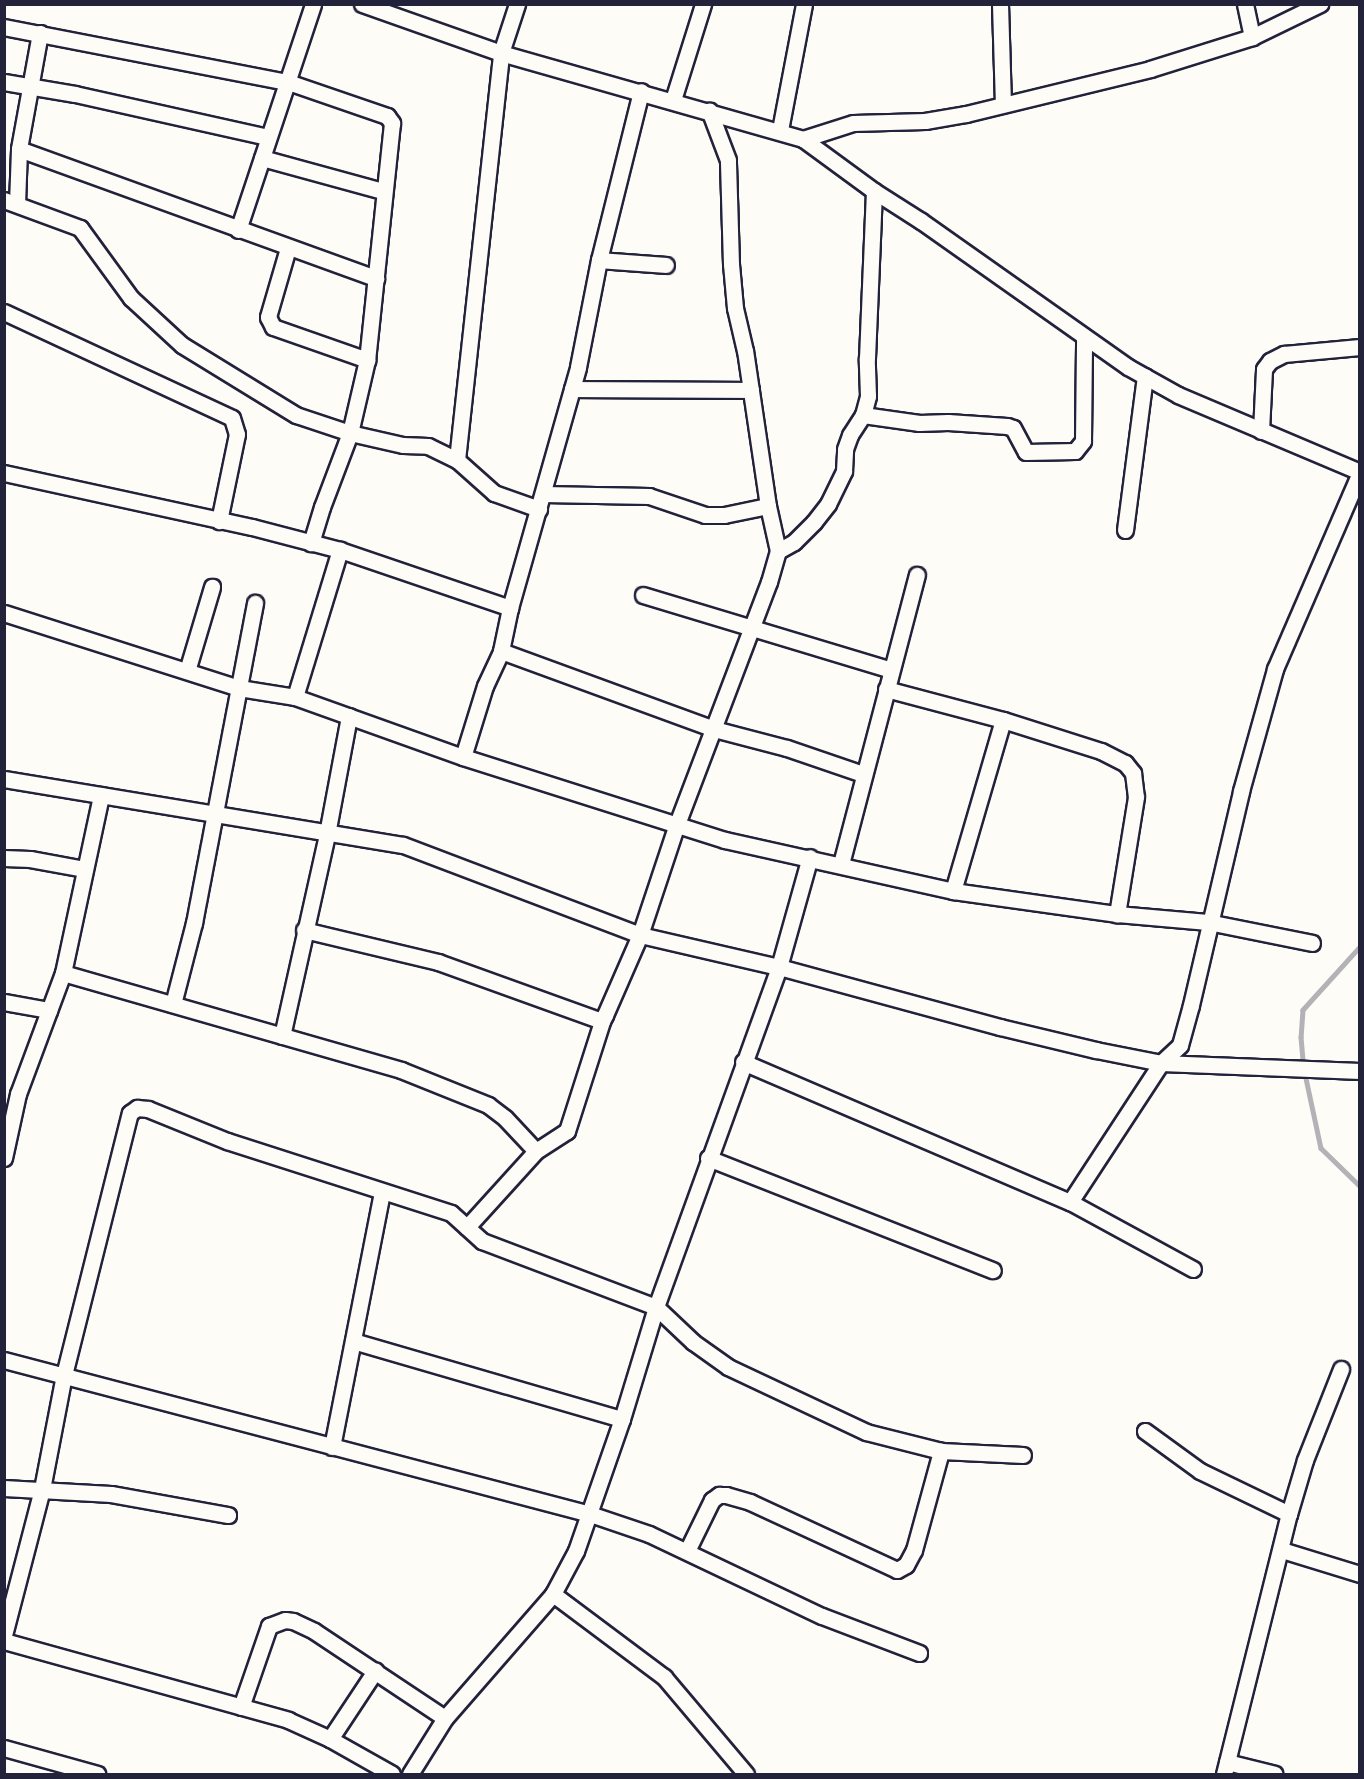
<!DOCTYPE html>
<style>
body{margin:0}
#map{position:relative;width:1364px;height:1779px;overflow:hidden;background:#fdfcf7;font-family:Mali,sans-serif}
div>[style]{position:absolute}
.stream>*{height:4.5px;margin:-2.25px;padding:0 2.25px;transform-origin:2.25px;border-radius:2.25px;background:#b2b2b7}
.roads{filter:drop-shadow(2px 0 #22223b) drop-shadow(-2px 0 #22223b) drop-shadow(0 2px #22223b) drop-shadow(0 -2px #22223b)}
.street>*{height:15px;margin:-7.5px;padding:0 7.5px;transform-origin:7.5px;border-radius:7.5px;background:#fdfcf7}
span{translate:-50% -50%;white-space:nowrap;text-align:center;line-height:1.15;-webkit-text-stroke:6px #fdfcf7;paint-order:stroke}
.frame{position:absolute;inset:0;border:6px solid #22223b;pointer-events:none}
</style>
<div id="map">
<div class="stream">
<div style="left:1360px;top:947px;width:85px;rotate:132.1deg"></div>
<div style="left:1303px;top:1010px;width:27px;rotate:94deg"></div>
<div style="left:1301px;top:1037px;width:32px;rotate:85deg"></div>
<div style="left:1304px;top:1069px;width:81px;rotate:77.9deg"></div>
<div style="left:1321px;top:1148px;width:54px;rotate:44.3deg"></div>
</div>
<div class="roads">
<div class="street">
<div style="left:362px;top:4px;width:147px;rotate:19.4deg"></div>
<div style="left:501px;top:53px;width:314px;rotate:15.9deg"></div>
<div style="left:803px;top:139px;width:88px;rotate:36.2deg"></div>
<div style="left:874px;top:191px;width:56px;rotate:32.6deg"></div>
<div style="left:921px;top:221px;width:253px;rotate:35.2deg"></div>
<div style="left:1128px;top:367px;width:57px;rotate:29.2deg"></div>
<div style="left:1178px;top:395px;width:198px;rotate:22.9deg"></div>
<div style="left:1000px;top:4px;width:100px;rotate:88.3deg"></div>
<div style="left:1245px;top:4px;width:34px;rotate:78deg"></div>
<div style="left:4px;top:27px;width:289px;rotate:11deg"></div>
<div style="left:288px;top:82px;width:105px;rotate:19deg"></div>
<div style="left:387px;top:116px;width:9px;rotate:54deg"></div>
<div style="left:392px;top:123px;width:238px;rotate:96deg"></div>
<div style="left:367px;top:360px;width:75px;rotate:103.1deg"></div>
<div style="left:350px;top:433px;width:79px;rotate:110.7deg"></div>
<div style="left:322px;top:507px;width:38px;rotate:107deg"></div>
<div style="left:40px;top:33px;width:118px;rotate:100.3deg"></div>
<div style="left:19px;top:149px;width:380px;rotate:19.9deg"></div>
<div style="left:4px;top:82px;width:72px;rotate:9.6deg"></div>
<div style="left:75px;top:94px;width:198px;rotate:12.6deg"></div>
<div style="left:673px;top:100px;width:101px;rotate:-72.6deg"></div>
<div style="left:780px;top:130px;width:128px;rotate:-79.2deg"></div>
<div style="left:803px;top:139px;width:52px;rotate:-17.7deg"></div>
<div style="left:853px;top:123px;width:72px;rotate:-1.6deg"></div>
<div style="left:925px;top:121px;width:42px;rotate:-9.7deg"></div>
<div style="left:966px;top:114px;width:189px;rotate:-13.7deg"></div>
<div style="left:1150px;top:69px;width:107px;rotate:-17.4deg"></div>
<div style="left:1252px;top:37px;width:76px;rotate:-25.9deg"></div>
<div style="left:262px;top:158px;width:125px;rotate:15.3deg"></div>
<div style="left:4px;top:200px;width:81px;rotate:20.2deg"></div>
<div style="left:80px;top:228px;width:87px;rotate:53.9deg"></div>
<div style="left:131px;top:298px;width:69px;rotate:42.7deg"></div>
<div style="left:182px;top:345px;width:134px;rotate:31.6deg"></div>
<div style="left:296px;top:415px;width:57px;rotate:18.4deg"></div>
<div style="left:350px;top:433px;width:54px;rotate:12.8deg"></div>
<div style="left:403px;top:445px;width:25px;rotate:2deg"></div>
<div style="left:428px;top:446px;width:32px;rotate:26deg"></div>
<div style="left:457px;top:460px;width:50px;rotate:41.7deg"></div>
<div style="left:494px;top:493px;width:48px;rotate:19.6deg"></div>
<div style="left:17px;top:204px;width:55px;rotate:-87.9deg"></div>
<div style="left:238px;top:230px;width:238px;rotate:-71.6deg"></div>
<div style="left:288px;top:248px;width:72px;rotate:106.2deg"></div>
<div style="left:268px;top:317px;width:11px;rotate:63deg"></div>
<div style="left:273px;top:327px;width:100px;rotate:19.3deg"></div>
<div style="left:599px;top:260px;width:67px;rotate:4.3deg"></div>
<div style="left:4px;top:312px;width:251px;rotate:24.9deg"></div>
<div style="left:232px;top:418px;width:17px;rotate:73deg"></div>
<div style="left:237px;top:434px;width:89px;rotate:101.7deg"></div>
<div style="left:572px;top:389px;width:179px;rotate:0.3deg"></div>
<div style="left:863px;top:415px;width:57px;rotate:8.1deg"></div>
<div style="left:919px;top:423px;width:29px;rotate:-2deg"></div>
<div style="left:948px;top:422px;width:59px;rotate:3.9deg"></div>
<div style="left:1007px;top:426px;width:6px;rotate:18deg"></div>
<div style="left:1013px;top:428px;width:27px;rotate:62deg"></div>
<div style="left:1026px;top:452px;width:49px;rotate:-1.2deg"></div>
<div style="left:1075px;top:451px;width:13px;rotate:-51deg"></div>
<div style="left:1083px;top:441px;width:104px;rotate:-89.4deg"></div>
<div style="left:1261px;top:431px;width:62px;rotate:-87.2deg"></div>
<div style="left:1264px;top:369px;width:10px;rotate:-53deg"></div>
<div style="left:1270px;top:361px;width:16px;rotate:-27deg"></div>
<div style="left:1284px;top:354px;width:76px;rotate:-5.3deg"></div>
<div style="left:457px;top:460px;width:409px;rotate:-83.8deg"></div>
<div style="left:501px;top:53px;width:52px;rotate:-71.9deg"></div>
<div style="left:4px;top:473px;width:254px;rotate:12.3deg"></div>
<div style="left:252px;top:527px;width:91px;rotate:14.6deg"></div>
<div style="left:340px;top:550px;width:180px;rotate:18.8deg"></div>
<div style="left:543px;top:494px;width:106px;rotate:1.1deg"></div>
<div style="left:649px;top:496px;width:59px;rotate:18.7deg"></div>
<div style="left:705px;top:515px;width:19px"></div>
<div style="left:724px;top:515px;width:45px;rotate:-11.6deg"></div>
<div style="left:1125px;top:530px;width:155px;rotate:-82.6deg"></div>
<div style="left:778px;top:551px;width:18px;rotate:-29deg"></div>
<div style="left:794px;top:542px;width:28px;rotate:-45deg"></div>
<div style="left:814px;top:522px;width:23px;rotate:-52deg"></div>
<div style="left:828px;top:504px;width:37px;rotate:-64deg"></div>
<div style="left:844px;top:471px;width:22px;rotate:-87deg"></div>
<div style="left:845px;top:449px;width:15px;rotate:-70deg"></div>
<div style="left:850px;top:435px;width:24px;rotate:-57deg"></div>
<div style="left:863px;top:415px;width:20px;rotate:-75deg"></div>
<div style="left:868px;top:396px;width:38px;rotate:-92deg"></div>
<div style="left:867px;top:358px;width:167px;rotate:-87.6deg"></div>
<div style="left:643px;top:595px;width:259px;rotate:16.8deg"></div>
<div style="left:4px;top:613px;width:247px;rotate:17.7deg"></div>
<div style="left:239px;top:688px;width:57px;rotate:9.1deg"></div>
<div style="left:295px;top:697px;width:178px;rotate:19.7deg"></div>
<div style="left:463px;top:757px;width:275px;rotate:17.6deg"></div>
<div style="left:725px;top:840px;width:234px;rotate:12.6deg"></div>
<div style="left:953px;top:891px;width:166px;rotate:8deg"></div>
<div style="left:1117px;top:914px;width:91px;rotate:5deg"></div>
<div style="left:1208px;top:922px;width:106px;rotate:11.4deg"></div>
<div style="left:501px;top:651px;width:227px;rotate:20.1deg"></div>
<div style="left:714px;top:729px;width:75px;rotate:14.6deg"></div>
<div style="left:787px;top:748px;width:80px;rotate:18.9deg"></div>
<div style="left:187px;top:671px;width:88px;rotate:-73.4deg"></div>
<div style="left:886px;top:689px;width:121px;rotate:14.8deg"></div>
<div style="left:1003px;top:720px;width:103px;rotate:17.6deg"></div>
<div style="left:1101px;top:751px;width:27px;rotate:27deg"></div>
<div style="left:1125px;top:763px;width:13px;rotate:51deg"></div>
<div style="left:1133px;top:773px;width:24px;rotate:83deg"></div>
<div style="left:1136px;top:797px;width:119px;rotate:99.2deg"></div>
<div style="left:295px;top:697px;width:154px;rotate:-73deg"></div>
<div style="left:463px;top:757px;width:74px;rotate:-72.8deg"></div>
<div style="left:485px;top:686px;width:38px;rotate:-65deg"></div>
<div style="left:501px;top:651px;width:44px;rotate:-78.2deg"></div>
<div style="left:510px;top:608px;width:250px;rotate:-74.2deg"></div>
<div style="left:578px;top:367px;width:109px;rotate:-78.9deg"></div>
<div style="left:599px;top:260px;width:174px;rotate:-76deg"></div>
<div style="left:4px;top:779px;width:404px;rotate:9.4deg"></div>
<div style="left:403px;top:845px;width:254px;rotate:20.8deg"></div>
<div style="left:640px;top:935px;width:143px;rotate:13deg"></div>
<div style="left:779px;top:967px;width:229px;rotate:15.2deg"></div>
<div style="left:1000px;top:1027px;width:99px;rotate:13.5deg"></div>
<div style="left:1096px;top:1050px;width:66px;rotate:11.3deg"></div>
<div style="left:1161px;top:1063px;width:199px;rotate:2.3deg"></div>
<div style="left:4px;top:858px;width:26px;rotate:2deg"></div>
<div style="left:30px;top:859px;width:56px;rotate:10.3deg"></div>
<div style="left:841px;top:864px;width:299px;rotate:-75.3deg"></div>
<div style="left:953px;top:891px;width:178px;rotate:-73.7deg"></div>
<div style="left:304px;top:930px;width:138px;rotate:13.4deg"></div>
<div style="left:438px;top:962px;width:174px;rotate:19.8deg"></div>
<div style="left:602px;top:1021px;width:7px;rotate:-63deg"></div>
<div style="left:605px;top:1015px;width:87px;rotate:-66.4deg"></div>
<div style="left:640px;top:935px;width:117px;rotate:-71.6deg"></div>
<div style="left:677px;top:824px;width:259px;rotate:-69.2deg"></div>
<div style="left:769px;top:582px;width:32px;rotate:-74deg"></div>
<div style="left:778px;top:551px;width:46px;rotate:-102.5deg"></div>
<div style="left:768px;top:506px;width:157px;rotate:-98.4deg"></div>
<div style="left:745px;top:351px;width:44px;rotate:-103.1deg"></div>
<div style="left:735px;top:308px;width:44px;rotate:-95.2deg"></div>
<div style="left:731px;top:264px;width:104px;rotate:-91.7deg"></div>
<div style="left:728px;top:160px;width:53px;rotate:-110.8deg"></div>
<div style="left:63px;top:973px;width:352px;rotate:16deg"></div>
<div style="left:401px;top:1070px;width:94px;rotate:21.9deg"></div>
<div style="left:488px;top:1105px;width:21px;rotate:37deg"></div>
<div style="left:505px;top:1118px;width:45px;rotate:46.8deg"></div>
<div style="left:536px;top:1151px;width:103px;rotate:132.2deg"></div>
<div style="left:4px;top:1002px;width:46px;rotate:10.1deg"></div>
<div style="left:173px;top:1004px;width:84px;rotate:-75.5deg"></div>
<div style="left:194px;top:923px;width:326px;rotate:-79.2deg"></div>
<div style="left:282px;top:1036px;width:207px;rotate:-77.4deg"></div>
<div style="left:327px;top:834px;width:120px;rotate:-79.4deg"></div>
<div style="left:743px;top:1062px;width:356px;rotate:23.2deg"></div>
<div style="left:1070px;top:1202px;width:140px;rotate:28.6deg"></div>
<div style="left:536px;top:1151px;width:37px;rotate:-33deg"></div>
<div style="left:567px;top:1131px;width:115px;rotate:-72.3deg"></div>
<div style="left:4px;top:1158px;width:66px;rotate:-77.7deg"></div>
<div style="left:18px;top:1094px;width:129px;rotate:-69.6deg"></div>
<div style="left:63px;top:973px;width:182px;rotate:-77.9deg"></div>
<div style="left:708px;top:1158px;width:306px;rotate:21.5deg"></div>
<div style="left:1070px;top:1202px;width:166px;rotate:-56.8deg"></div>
<div style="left:1161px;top:1063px;width:26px;rotate:-43deg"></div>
<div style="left:1180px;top:1045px;width:41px;rotate:-74.6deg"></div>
<div style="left:1191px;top:1005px;width:220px;rotate:-76.8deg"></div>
<div style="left:1241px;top:791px;width:127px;rotate:-74.4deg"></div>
<div style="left:1275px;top:669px;width:214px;rotate:-66.6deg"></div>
<div style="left:353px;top:1341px;width:280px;rotate:16.2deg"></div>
<div style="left:4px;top:1360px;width:606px;rotate:14.72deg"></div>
<div style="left:590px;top:1514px;width:62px;rotate:18.7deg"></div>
<div style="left:649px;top:1534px;width:191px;rotate:25.4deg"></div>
<div style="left:822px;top:1616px;width:104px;rotate:20.9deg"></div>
<div style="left:1145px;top:1431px;width:68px;rotate:36deg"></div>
<div style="left:1200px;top:1471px;width:99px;rotate:25.8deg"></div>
<div style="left:332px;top:1447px;width:260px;rotate:-78.9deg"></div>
<div style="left:4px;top:1488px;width:107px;rotate:3.2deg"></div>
<div style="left:111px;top:1494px;width:119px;rotate:10.2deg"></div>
<div style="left:1282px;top:1550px;width:82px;rotate:17.1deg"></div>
<div style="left:687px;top:1551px;width:57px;rotate:-63.9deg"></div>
<div style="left:712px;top:1500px;width:9px;rotate:-36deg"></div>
<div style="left:719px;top:1495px;width:7px"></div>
<div style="left:726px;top:1495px;width:25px;rotate:16deg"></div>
<div style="left:750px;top:1502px;width:162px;rotate:24.8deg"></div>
<div style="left:897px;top:1570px;width:10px;rotate:-29deg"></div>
<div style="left:906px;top:1565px;width:17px;rotate:-62deg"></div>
<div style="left:914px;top:1550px;width:103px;rotate:-74.7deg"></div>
<div style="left:553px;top:1594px;width:139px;rotate:36.8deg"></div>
<div style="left:664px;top:1677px;width:127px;rotate:49.8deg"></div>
<div style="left:4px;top:1635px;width:151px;rotate:-75.4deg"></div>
<div style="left:42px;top:1489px;width:116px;rotate:-79.1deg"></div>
<div style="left:64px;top:1375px;width:270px;rotate:-75.9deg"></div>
<div style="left:130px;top:1113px;width:9px;rotate:-36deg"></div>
<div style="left:137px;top:1108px;width:11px;rotate:5deg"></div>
<div style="left:148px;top:1109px;width:85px;rotate:22.1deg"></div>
<div style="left:227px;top:1141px;width:235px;rotate:17.8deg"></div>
<div style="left:451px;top:1213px;width:42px;rotate:42.1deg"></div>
<div style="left:482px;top:1241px;width:186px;rotate:20.8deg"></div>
<div style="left:656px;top:1307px;width:51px;rotate:43.4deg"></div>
<div style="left:693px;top:1342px;width:43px;rotate:35.5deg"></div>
<div style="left:728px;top:1367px;width:153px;rotate:25.2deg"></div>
<div style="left:866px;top:1432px;width:77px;rotate:14.2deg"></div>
<div style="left:941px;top:1451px;width:82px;rotate:2.8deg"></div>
<div style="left:4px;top:1641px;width:295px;rotate:15.5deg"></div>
<div style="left:288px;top:1720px;width:46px;rotate:24.3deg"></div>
<div style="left:330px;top:1739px;width:71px;rotate:29.4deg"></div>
<div style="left:241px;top:1707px;width:86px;rotate:-70.9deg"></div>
<div style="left:269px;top:1626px;width:17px;rotate:-21deg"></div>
<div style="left:285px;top:1620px;width:8px;rotate:7deg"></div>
<div style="left:293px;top:1621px;width:23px;rotate:25deg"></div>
<div style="left:314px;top:1631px;width:157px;rotate:33.6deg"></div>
<div style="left:330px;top:1739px;width:82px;rotate:-56.5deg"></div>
<div style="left:4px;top:1748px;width:97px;rotate:15.6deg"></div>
<div style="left:1227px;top:1762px;width:49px;rotate:14deg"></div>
<div style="left:410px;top:1774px;width:66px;rotate:-58deg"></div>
<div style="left:445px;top:1718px;width:164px;rotate:-48.9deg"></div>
<div style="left:553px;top:1594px;width:49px;rotate:-61.9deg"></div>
<div style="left:576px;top:1551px;width:140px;rotate:-70.8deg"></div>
<div style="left:622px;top:1419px;width:117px;rotate:-73.1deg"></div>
<div style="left:656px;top:1307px;width:362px;rotate:-70.1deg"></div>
<div style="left:779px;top:967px;width:114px;rotate:-74.3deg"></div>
<div style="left:1224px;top:1774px;width:268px;rotate:-76deg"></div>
<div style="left:1289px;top:1514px;width:56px;rotate:-73.5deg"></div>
<div style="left:1305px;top:1460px;width:98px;rotate:-68.4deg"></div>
</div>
</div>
<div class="frame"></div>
</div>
